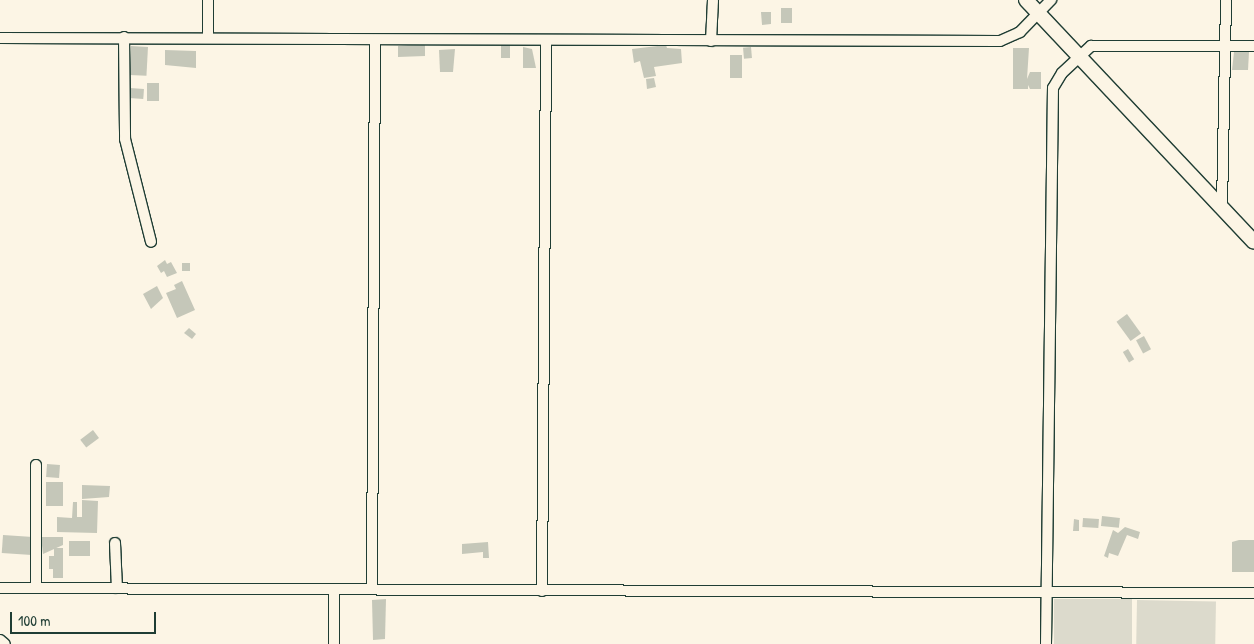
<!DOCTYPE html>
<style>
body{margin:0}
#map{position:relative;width:1254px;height:644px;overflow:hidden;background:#fcf5e5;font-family:"Patrick Hand",sans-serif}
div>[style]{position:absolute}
.green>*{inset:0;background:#dcdacc;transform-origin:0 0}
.building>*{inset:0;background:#c5c7b9;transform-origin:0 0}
.roads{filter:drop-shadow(1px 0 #1f3d34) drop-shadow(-1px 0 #1f3d34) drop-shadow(0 1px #1f3d34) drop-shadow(0 -1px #1f3d34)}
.street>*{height:10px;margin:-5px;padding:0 5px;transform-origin:5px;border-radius:5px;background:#fcf5e5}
.secondary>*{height:14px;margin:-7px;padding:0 7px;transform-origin:7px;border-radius:7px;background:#fcf5e5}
span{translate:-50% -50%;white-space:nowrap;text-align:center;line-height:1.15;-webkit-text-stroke:4px #fcf5e5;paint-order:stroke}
.scale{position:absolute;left:10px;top:612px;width:146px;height:22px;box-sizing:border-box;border:2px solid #1f3d34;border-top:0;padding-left:6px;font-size:15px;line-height:18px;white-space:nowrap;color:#1f3d34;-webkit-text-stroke:4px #fcf5e5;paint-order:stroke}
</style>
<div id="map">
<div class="green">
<div style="left:1054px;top:599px;width:78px;height:45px"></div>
<div style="left:1137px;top:600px;width:79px;height:44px;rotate:1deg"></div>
</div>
<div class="building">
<div style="left:781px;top:8px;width:11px;height:15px"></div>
<div style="clip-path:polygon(761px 12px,771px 12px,771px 24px,762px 25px)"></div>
<div style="left:501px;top:44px;width:9px;height:14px"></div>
<div style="clip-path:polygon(408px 45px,425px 45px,425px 56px,398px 57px,398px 46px)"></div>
<div style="clip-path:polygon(666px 45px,667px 48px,681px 49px,682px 63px,654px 67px,656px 76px,644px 78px,640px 61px,634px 63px,632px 49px)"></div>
<div style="left:131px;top:46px;width:17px;height:29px;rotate:3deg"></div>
<div style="clip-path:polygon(523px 47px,532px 49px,536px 68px,523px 68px)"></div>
<div style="left:751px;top:47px;width:11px;height:8px;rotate:85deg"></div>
<div style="clip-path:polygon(1013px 48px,1029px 48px,1027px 79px,1030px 72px,1041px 72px,1041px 89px,1030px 89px,1028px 85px,1028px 89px,1013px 89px)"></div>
<div style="clip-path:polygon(455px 49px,453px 72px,440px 72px,439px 50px)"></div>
<div style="clip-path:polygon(165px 50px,196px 51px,196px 68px,165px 65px)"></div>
<div style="clip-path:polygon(1234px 52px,1249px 52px,1248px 70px,1232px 70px)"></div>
<div style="left:730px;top:55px;width:12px;height:23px"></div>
<div style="clip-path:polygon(654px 78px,656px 87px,647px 89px,646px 79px)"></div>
<div style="left:159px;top:83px;width:18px;height:12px;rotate:90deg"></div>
<div style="left:130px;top:88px;width:14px;height:10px;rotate:4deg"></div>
<div style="clip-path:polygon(165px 260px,167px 264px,171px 262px,177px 273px,167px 277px,164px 271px,161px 273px,157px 266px)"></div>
<div style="left:182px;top:263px;width:8px;height:8px"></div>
<div style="clip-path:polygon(182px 281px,195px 310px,177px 318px,166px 293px,176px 289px,174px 285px)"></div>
<div style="clip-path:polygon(157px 286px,163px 298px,151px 309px,143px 294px)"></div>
<div style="left:1127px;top:314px;width:24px;height:13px;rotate:54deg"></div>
<div style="clip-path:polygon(189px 328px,196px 334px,192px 339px,184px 333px)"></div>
<div style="left:1144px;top:336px;width:15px;height:9px;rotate:62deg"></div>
<div style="left:1128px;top:349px;width:12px;height:6px;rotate:59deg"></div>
<div style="left:93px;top:430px;width:10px;height:16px;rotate:53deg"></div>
<div style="left:47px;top:464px;width:13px;height:13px;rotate:4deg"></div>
<div style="left:46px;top:482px;width:17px;height:24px"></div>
<div style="clip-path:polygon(82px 485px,110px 486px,109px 497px,82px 499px)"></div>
<div style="clip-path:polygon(82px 500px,98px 501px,97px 533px,57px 532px,57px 517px,72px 518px,73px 502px,77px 502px,77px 517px,82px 517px)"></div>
<div style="left:1102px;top:516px;width:18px;height:10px;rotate:6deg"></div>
<div style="left:1083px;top:518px;width:16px;height:9px;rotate:4deg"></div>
<div style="clip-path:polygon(1074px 519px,1079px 520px,1079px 531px,1073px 531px)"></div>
<div style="clip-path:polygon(1125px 527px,1140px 532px,1138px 539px,1127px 535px,1118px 556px,1109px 553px,1108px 558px,1104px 556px,1113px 530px,1118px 533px)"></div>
<div style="left:3px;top:535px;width:30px;height:18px;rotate:4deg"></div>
<div style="clip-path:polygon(41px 537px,63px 537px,63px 545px,43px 554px)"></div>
<div style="clip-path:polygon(1239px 540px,1254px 540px,1254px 572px,1232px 572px,1232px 542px)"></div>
<div style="left:69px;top:541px;width:21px;height:15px"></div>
<div style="clip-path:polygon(488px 542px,489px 558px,483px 558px,483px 552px,462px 554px,462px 544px)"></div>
<div style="clip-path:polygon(54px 548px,63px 548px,63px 578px,53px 578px,53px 569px,49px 569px,49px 556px,54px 556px)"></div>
<div style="clip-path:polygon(386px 599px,385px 639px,373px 640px,372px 600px)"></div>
</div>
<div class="roads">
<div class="street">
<div style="left:124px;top:37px;width:102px;rotate:89.4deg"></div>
<div style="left:125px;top:139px;width:106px;rotate:75.8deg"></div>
<div style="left:0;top:38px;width:1000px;rotate:0.17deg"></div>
<div style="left:1000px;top:41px;width:22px;rotate:-24deg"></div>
<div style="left:1020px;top:32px;width:45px;rotate:-45.9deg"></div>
<div style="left:208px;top:38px;width:38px;rotate:-90deg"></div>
<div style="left:711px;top:41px;width:41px;rotate:-87.2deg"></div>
<div style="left:1222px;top:208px;width:208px;rotate:-88.9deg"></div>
<div style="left:115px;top:543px;width:45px;rotate:87.5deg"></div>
<div style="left:0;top:588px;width:1254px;rotate:0.23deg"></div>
<div style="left:36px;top:588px;width:123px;rotate:-90deg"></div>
<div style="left:372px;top:588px;width:548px;rotate:-89.69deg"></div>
<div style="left:542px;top:591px;width:550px;rotate:-89.58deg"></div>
<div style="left:0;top:640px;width:6px;rotate:39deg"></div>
<div style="left:334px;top:644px;width:55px;rotate:-90deg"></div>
<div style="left:1046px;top:644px;width:556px;rotate:-89.28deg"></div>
<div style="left:1053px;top:88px;width:17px;rotate:-59deg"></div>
<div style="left:1062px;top:73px;width:40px;rotate:-43deg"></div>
<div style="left:1091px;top:46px;width:163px"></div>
</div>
<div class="secondary">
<div style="left:1026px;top:0;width:332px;rotate:46.7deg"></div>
</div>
</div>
<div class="scale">100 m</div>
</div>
